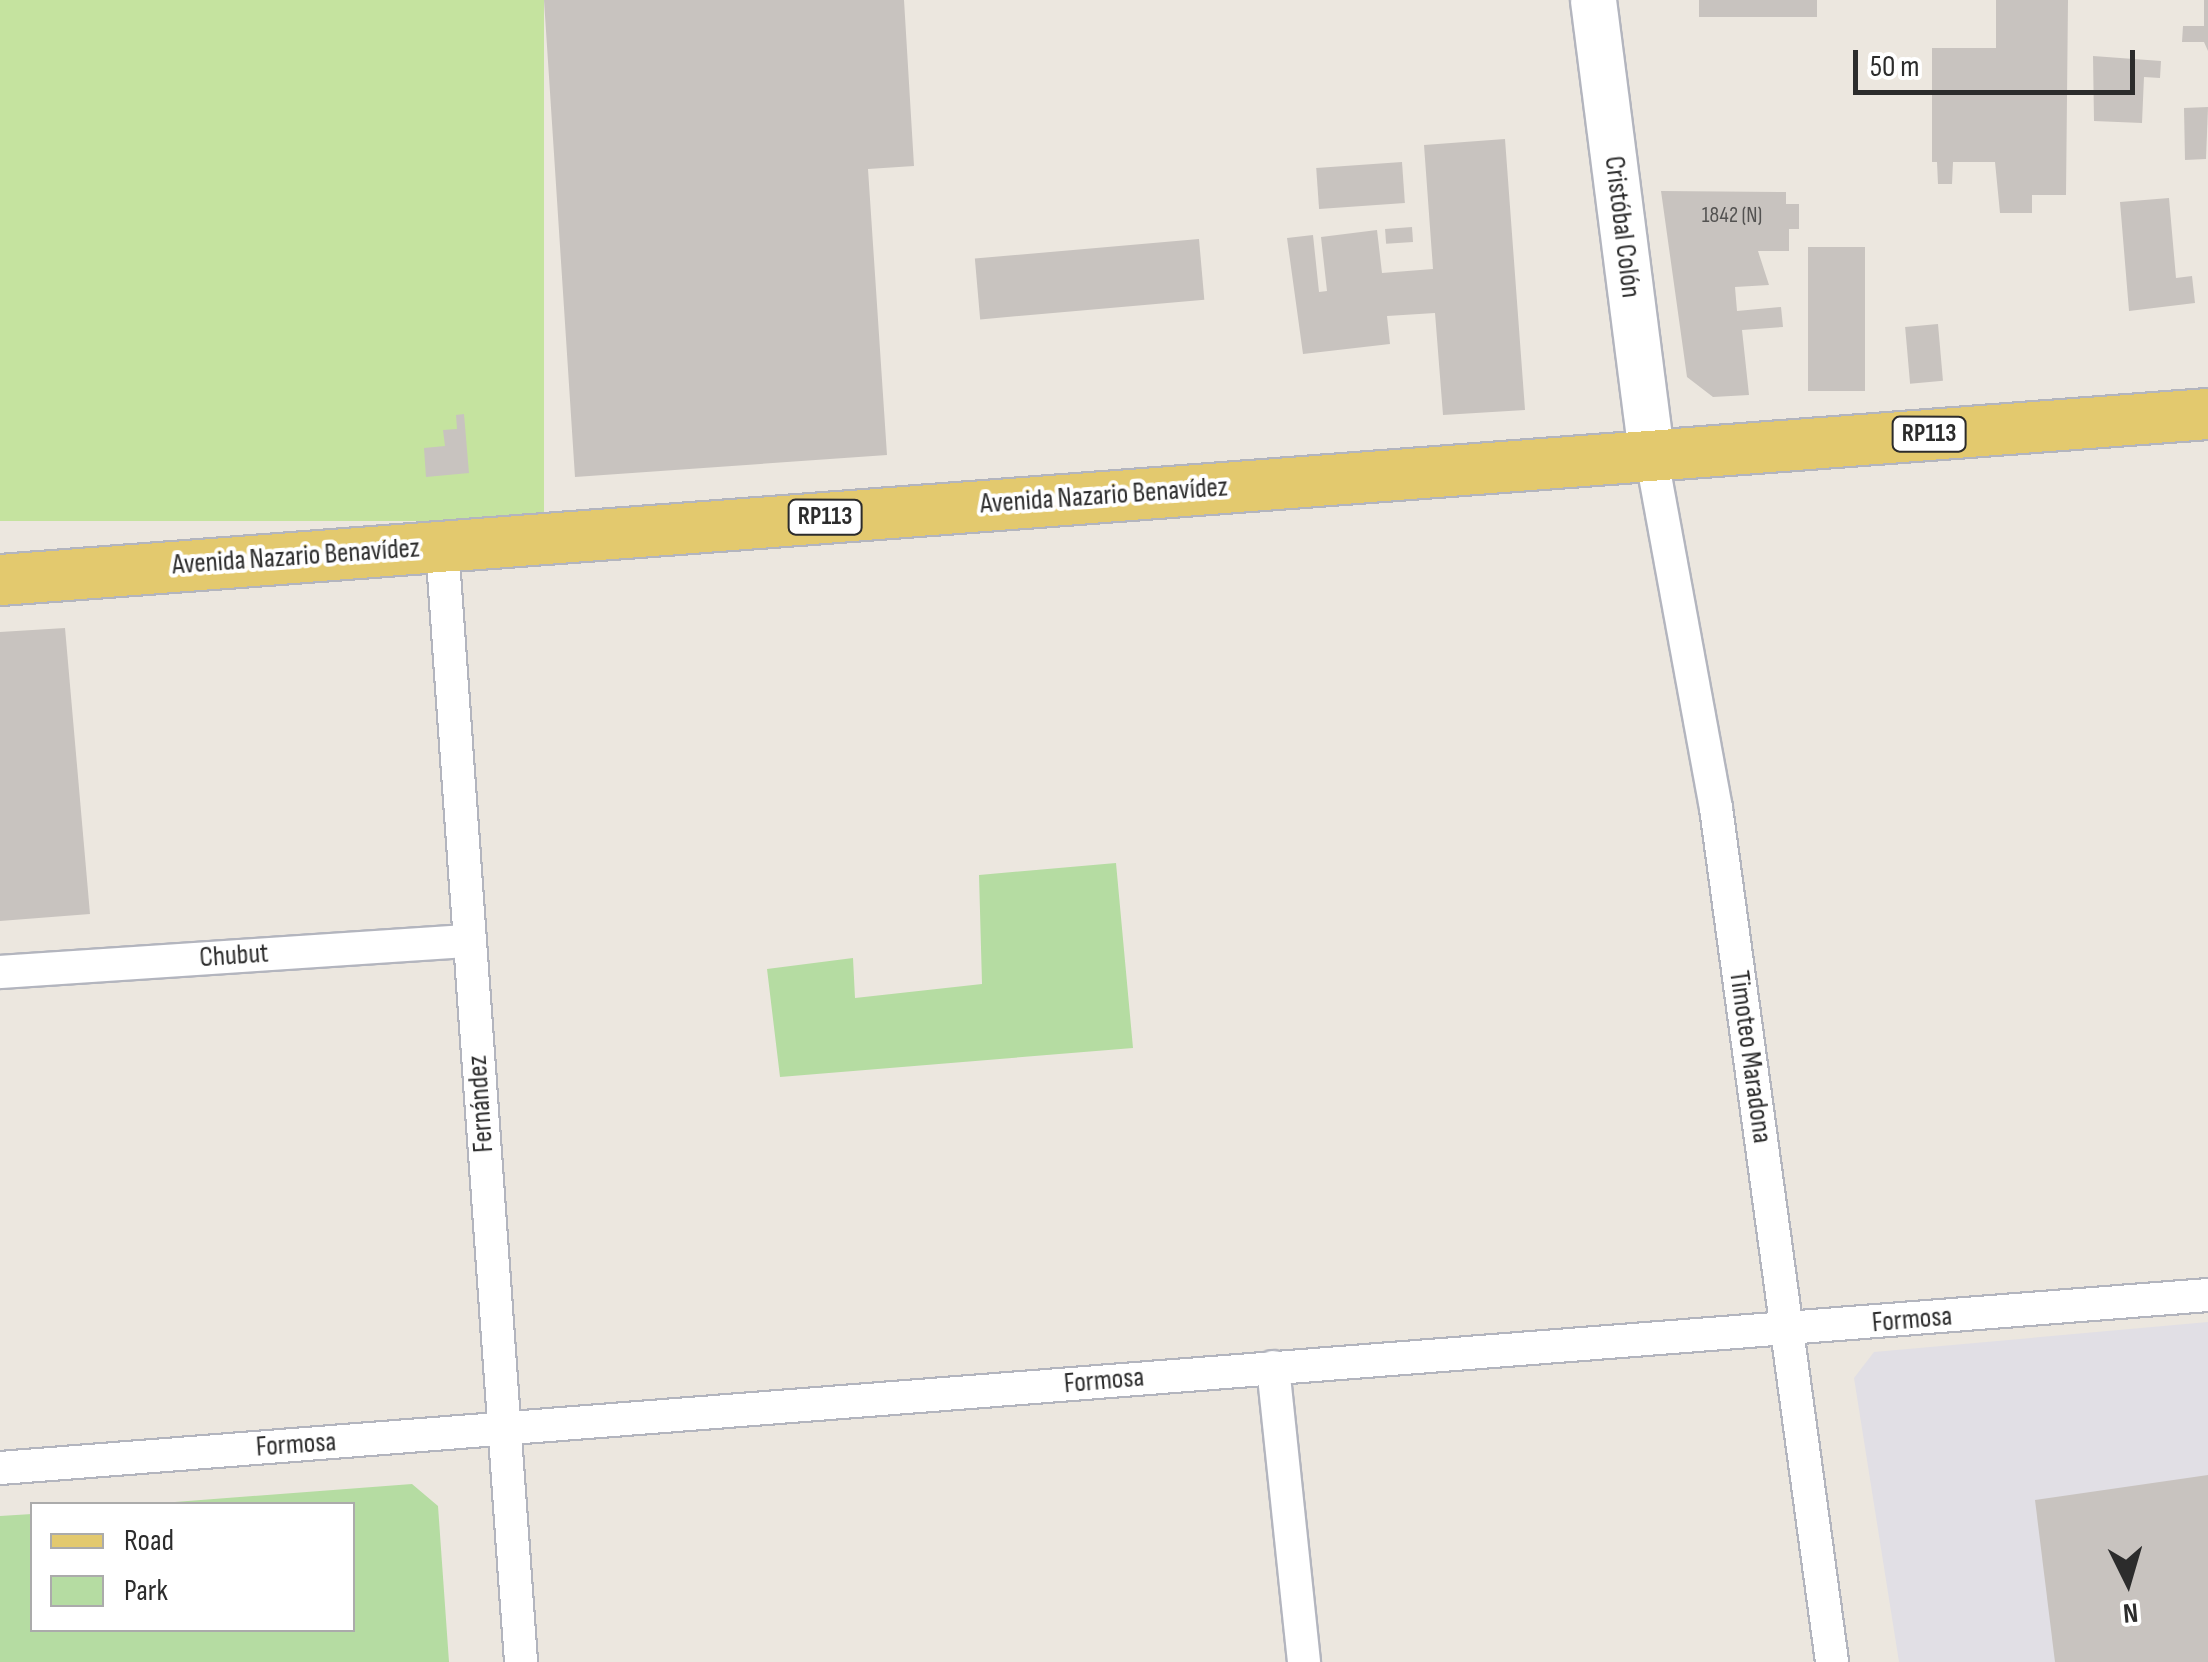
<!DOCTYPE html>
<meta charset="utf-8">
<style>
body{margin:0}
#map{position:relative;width:2208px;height:1662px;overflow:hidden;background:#ece7df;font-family:"Sofia Sans Condensed",sans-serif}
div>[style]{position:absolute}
.industrial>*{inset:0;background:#e1dfe5}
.green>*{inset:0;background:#b5dca2}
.pitch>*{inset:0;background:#c5e39f;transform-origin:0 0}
.building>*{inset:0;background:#c8c3bf;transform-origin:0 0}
.roads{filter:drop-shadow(2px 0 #b3b5be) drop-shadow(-2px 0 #b3b5be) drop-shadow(0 2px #b3b5be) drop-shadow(0 -2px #b3b5be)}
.street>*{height:32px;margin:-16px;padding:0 16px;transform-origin:16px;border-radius:16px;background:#fff}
.secondary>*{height:45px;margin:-22.5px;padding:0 22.5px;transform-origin:22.5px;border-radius:22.5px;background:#fff}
.primary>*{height:50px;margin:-25px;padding:0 25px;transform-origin:25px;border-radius:25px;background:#e3c96e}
span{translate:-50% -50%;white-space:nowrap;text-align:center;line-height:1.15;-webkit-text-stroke:8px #fff;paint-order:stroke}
.number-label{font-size:22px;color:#535251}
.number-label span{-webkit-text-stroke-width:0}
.shield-label span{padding:2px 8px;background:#fff;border:2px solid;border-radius:8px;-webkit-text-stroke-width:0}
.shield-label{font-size:25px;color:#2c2c2c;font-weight:700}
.street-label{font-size:28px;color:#2c2c2c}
.legend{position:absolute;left:30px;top:1502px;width:325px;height:130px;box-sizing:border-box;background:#fff;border:2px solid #ababab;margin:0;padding:12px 18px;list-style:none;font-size:30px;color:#2c2c2c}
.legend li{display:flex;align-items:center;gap:20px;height:50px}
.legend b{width:50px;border:2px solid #ababab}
.north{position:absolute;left:2078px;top:1532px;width:100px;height:100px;-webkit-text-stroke:8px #fff;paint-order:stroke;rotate:175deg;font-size:28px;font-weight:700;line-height:40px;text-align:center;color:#2c2c2c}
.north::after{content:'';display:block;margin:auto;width:35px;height:45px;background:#2c2c2c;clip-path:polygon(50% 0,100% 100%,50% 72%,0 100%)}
.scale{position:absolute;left:1853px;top:50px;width:282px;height:45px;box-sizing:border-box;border:5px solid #2c2c2c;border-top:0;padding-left:12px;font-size:30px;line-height:35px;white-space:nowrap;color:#2c2c2c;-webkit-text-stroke:8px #fff;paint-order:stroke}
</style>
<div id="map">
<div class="industrial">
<div style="clip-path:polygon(2208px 1322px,2208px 1662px,1899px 1662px,1854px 1378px,1874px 1352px)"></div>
</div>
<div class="green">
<div style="clip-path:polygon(1116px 863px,1133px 1048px,780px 1077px,767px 969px,853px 958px,855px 998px,982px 984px,979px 875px)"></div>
<div style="clip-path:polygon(412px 1484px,438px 1506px,449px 1662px,0 1662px,0 1516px,32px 1514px,32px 1630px,352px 1630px,352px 1504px,149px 1504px)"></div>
</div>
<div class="pitch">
<div style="left:0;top:0;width:544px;height:521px"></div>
</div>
<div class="building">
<div style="clip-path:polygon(544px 0,904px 0,914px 166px,868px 169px,887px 455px,575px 477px)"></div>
<div style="left:1699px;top:0;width:118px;height:17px"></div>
<div style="clip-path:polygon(1996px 0,2068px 0,2066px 195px,2032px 195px,2032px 213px,2000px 213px,1995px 162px,1953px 162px,1952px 184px,1938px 184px,1937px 162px,1932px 162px,1932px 48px,1996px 48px)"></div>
<div style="clip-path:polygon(2204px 0,2208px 0,2208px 51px,2204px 42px,2182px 42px,2183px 26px,2204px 26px)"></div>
<div style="clip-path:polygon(2093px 56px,2161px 61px,2160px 78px,2144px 77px,2142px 123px,2094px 121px)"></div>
<div style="clip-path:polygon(2208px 107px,2206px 159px,2185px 160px,2184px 108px)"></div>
<div style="clip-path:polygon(1505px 139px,1525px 410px,1443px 415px,1435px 313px,1387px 316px,1390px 344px,1303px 354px,1287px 238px,1313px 235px,1319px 292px,1327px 291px,1321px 237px,1377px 230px,1382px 273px,1433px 269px,1424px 145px)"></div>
<div style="left:1402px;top:162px;width:41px;height:86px;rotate:86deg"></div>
<div style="clip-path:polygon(1661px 191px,1786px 192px,1786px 204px,1799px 204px,1799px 229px,1789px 229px,1789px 251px,1758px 251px,1769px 285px,1735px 287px,1737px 311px,1781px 307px,1783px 327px,1742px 330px,1749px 395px,1713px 397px,1687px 377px)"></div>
<div style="clip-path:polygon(2169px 198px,2176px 278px,2192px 276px,2195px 303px,2129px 311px,2120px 202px)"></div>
<div style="left:1412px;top:227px;width:15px;height:27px;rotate:86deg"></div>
<div style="left:1199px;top:239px;width:61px;height:225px;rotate:85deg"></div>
<div style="left:1808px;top:247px;width:57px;height:144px"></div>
<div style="left:1938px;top:324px;width:57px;height:33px;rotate:85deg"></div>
<div style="clip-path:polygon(464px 414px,469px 473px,426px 477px,424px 448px,445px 446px,443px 430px,457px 429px,456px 415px)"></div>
<div style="clip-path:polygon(65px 628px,90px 914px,0 921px,0 632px)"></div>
<div style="clip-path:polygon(2208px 1475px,2208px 1662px,2055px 1662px,2035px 1500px)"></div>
</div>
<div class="roads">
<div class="street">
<div style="left:1651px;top:454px;width:360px;rotate:79.6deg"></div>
<div style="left:1716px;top:808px;width:862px;rotate:82.26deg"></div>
<div style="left:442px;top:546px;width:1119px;rotate:85.95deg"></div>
<div style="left:0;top:972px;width:470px;rotate:-3.8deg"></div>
<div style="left:1273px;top:1367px;width:297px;rotate:84deg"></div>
<div style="left:0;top:1468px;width:2215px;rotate:-4.48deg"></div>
</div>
<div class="secondary">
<div style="left:1593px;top:0;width:458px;rotate:82.7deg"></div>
</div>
<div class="primary">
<div style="left:0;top:580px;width:2214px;rotate:-4.3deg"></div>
</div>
</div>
<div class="number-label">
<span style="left:1732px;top:216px">1842 (N)</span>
</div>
<div class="shield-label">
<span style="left:1929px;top:434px">RP113</span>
<span style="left:825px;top:517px">RP113</span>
</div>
<div class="street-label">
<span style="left:1622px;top:227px;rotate:83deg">Cristóbal Colón</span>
<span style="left:1104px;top:496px;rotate:-4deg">Avenida Nazario Benavídez</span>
<span style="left:296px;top:557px;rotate:-4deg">Avenida Nazario Benavídez</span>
<span style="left:234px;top:956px;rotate:-4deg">Chubut</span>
<span style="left:1750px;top:1057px;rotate:82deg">Timoteo Maradona</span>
<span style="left:481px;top:1104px;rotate:-94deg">Fernández</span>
<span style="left:1912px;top:1320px;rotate:-5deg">Formosa</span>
<span style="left:1104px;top:1381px;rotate:-5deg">Formosa</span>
<span style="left:296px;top:1445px;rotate:-4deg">Formosa</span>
</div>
<ul class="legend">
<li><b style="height:12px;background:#e3c96e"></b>Road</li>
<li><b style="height:28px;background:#b5dca2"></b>Park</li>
</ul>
<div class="north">N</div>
<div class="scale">50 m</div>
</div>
